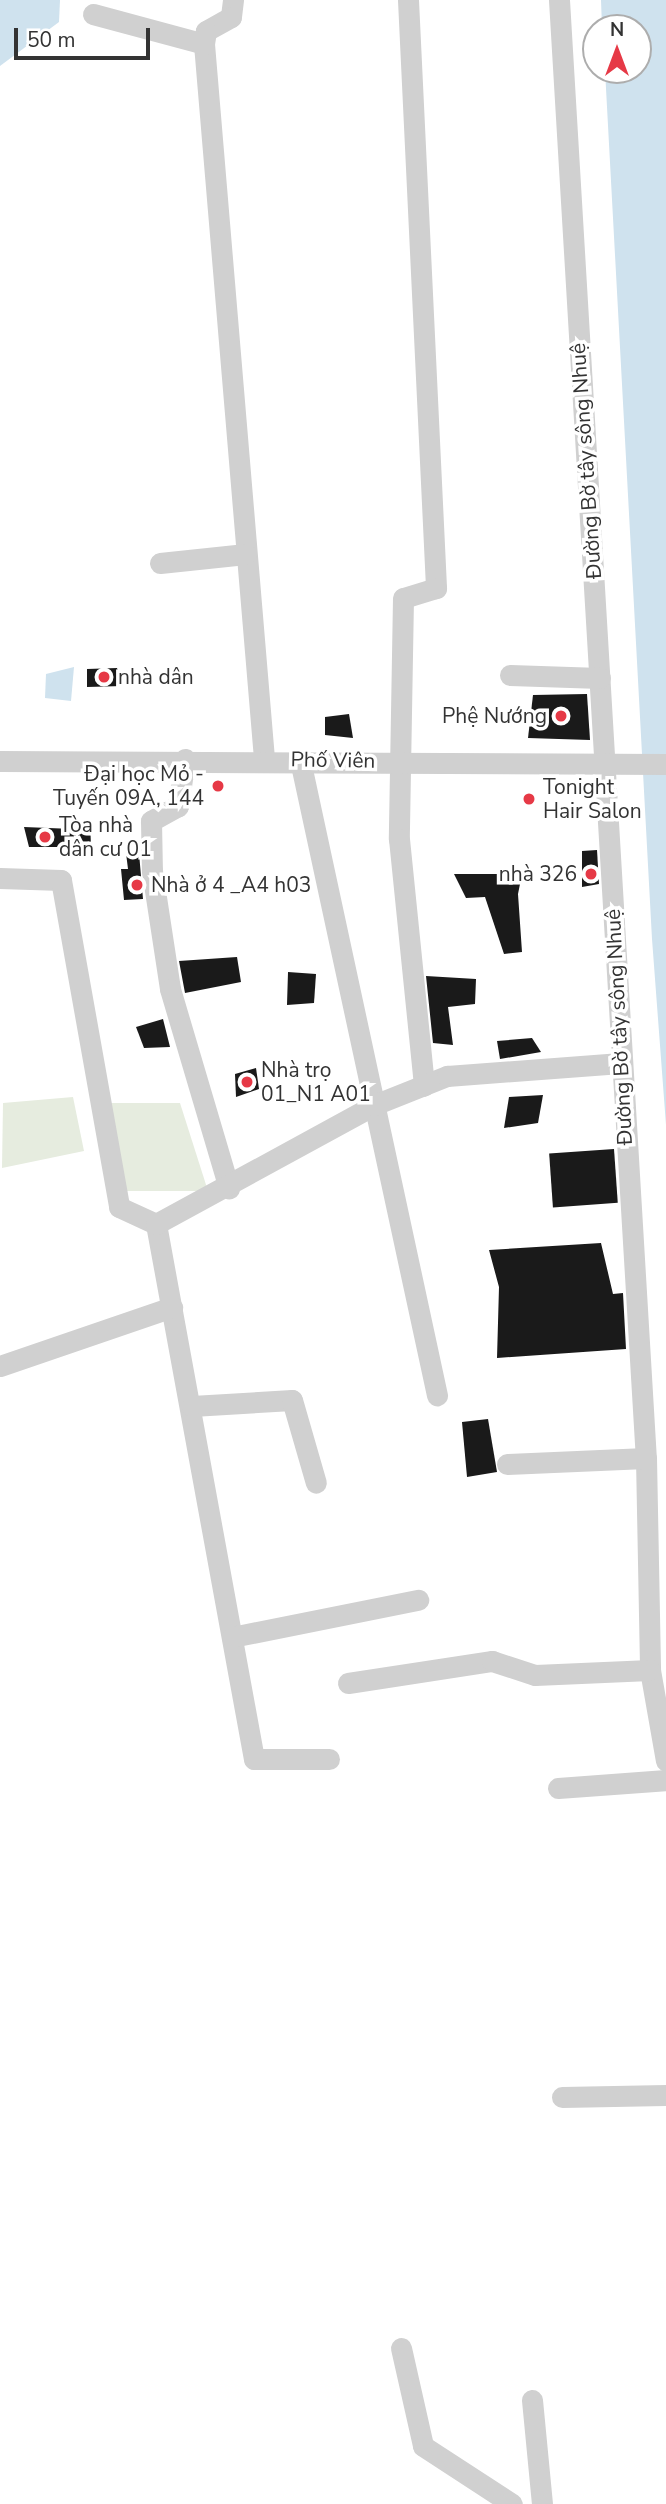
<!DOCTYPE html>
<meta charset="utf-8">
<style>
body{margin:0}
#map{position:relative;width:666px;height:2504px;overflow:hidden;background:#fff;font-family:"Nunito Sans",sans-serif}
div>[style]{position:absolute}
.green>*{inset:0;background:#e6ecdf}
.water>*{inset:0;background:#cfe2ee}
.building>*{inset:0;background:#1a1a1a;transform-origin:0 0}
.minor>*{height:21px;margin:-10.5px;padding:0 10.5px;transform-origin:10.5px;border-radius:10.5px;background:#d0d0d0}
.dots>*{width:19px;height:19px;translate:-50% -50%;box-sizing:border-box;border:4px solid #fff;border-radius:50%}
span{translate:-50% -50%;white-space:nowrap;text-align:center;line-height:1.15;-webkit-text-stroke:7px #fff;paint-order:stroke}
.street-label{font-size:21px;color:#333}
.poi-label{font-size:21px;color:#333}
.left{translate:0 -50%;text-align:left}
.right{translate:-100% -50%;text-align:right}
.north{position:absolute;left:582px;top:14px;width:70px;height:70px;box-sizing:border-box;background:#fff;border:2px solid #adadad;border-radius:50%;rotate:0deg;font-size:19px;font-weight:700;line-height:28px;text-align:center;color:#333}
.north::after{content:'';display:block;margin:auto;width:24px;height:32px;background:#e63946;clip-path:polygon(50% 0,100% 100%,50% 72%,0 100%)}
.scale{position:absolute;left:14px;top:28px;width:136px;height:32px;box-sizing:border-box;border:4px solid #333;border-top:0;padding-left:9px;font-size:21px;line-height:24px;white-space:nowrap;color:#333;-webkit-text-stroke:5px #fff;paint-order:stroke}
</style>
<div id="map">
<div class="green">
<div style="clip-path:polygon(73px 1097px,84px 1151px,2px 1168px,3px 1103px)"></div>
<div style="clip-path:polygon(104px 1103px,180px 1103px,208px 1191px,123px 1191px)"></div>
</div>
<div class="water">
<div style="clip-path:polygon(0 0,60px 0,59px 22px,0 66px)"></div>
<div style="clip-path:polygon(601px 0,666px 0,666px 1125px,652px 939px,605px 70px,638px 70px,638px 28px,602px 28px)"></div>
<div style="clip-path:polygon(74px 667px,71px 701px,45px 698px,46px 674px)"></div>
</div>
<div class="building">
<div style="clip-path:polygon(117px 668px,123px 686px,87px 687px,87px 669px)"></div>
<div style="clip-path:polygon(587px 694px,590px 740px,528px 738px,533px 695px)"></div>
<div style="clip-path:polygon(349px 714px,353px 738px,325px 735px,325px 717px)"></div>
<div style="clip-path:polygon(90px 820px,91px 847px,29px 847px,24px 827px,73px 829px,73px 821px)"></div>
<div style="clip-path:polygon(597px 850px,599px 884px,582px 887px,582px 851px)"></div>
<div style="clip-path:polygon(126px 853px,139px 853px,143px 899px,124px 900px,121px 869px,128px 869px)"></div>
<div style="clip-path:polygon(454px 874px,522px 874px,518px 894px,522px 952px,504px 954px,485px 897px,466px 898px)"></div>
<div style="clip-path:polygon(237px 957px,241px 982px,185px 993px,179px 961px)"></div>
<div style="clip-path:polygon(288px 972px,316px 974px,314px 1003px,287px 1005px)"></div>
<div style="clip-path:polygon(426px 976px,476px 979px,475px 1004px,448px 1007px,453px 1045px,433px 1043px)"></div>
<div style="clip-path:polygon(163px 1019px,170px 1047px,144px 1048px,136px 1027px)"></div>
<div style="clip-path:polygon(532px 1038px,541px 1052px,500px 1059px,497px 1041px)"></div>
<div style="clip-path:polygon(256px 1068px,259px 1089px,236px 1097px,235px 1074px)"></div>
<div style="clip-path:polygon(543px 1095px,538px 1123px,504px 1128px,509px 1097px)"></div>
<div style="left:614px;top:1149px;width:54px;height:65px;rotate:86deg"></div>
<div style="clip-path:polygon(601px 1243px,613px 1294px,623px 1293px,626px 1349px,497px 1358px,499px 1287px,489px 1250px)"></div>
<div style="clip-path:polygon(488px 1419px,497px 1472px,467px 1477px,462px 1422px)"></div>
</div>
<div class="minor">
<div style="left:233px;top:0;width:17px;rotate:97deg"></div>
<div style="left:231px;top:17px;width:29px;rotate:151deg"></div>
<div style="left:206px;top:31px;width:13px;rotate:99deg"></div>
<div style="left:204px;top:44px;width:718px;rotate:85.2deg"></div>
<div style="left:408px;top:0;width:589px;rotate:87.27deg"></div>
<div style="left:436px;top:588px;width:34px;rotate:163deg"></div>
<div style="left:403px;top:598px;width:241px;rotate:91deg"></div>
<div style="left:399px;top:839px;width:248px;rotate:84.2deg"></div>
<div style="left:559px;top:0;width:1461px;rotate:86.59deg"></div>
<div style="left:646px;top:1458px;width:212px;rotate:88.9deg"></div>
<div style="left:650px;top:1670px;width:92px;rotate:80deg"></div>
<div style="left:93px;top:14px;width:115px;rotate:15.1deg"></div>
<div style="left:160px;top:563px;width:86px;rotate:-6deg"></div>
<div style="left:510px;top:675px;width:90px;rotate:1.9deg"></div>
<div style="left:185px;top:759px;width:48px;rotate:98.5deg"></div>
<div style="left:178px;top:806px;width:31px;rotate:151deg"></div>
<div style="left:151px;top:821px;width:50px;rotate:88.9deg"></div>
<div style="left:152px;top:871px;width:119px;rotate:81.3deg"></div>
<div style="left:170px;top:989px;width:208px;rotate:73.5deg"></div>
<div style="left:300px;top:760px;width:650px;rotate:77.83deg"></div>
<div style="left:0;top:761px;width:666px;rotate:0.26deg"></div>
<div style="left:0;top:878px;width:61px;rotate:1.9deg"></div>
<div style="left:61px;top:880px;width:332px;rotate:79.9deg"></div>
<div style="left:119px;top:1207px;width:41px;rotate:24.7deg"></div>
<div style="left:156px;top:1224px;width:544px;rotate:79.62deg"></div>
<div style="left:254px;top:1759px;width:75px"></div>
<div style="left:156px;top:1224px;width:248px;rotate:-28.6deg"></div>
<div style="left:374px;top:1105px;width:79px;rotate:-21.7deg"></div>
<div style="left:447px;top:1076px;width:174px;rotate:-4.3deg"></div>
<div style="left:0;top:1366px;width:182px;rotate:-18.9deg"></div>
<div style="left:192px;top:1406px;width:100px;rotate:-3.4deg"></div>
<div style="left:292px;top:1400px;width:86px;rotate:73.9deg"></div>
<div style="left:507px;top:1464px;width:139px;rotate:-2.5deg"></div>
<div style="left:232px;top:1637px;width:190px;rotate:-11.3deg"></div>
<div style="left:348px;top:1683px;width:146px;rotate:-8.7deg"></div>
<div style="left:492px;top:1661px;width:45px;rotate:18deg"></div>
<div style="left:535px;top:1675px;width:115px;rotate:-2.5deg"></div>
<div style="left:558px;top:1788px;width:108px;rotate:-4.2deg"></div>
<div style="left:562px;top:2097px;width:104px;rotate:-1.1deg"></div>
<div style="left:401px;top:2348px;width:100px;rotate:77.3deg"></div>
<div style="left:423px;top:2446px;width:106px;rotate:33.1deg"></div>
<div style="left:532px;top:2400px;width:104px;rotate:84.5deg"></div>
</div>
<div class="dots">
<div style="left:104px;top:677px;background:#e63946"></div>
<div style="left:561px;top:716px;background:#e63946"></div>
<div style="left:218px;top:786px;background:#e63946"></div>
<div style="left:529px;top:799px;background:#e63946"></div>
<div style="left:45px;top:837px;background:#e63946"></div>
<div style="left:591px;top:874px;background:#e63946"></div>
<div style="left:137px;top:885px;background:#e63946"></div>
<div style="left:247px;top:1082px;background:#e63946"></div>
</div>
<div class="street-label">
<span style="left:586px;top:461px;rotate:-94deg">Đường Bờ tây sông Nhuệ</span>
<span style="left:333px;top:760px;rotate:1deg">Phố Viên</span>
<span style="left:619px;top:1027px;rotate:-93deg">Đường Bờ tây sông Nhuệ</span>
</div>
<div class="poi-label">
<span class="left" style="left:118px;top:677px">nhà dân</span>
<span class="right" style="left:547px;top:716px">Phệ Nướng</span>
<span class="right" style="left:204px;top:786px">Đại học Mỏ -<br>Tuyến 09A, 144</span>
<span class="left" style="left:543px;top:799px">Tonight<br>Hair Salon</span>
<span class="left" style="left:59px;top:837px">Tòa nhà<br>dân cư 01</span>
<span class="right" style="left:577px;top:874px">nhà 326</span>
<span class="left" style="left:151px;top:885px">Nhà ở 4 _A4 h03</span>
<span class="left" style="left:261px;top:1082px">Nhà trọ<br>01_N1 A01</span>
</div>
<div class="north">N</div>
<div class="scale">50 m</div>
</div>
